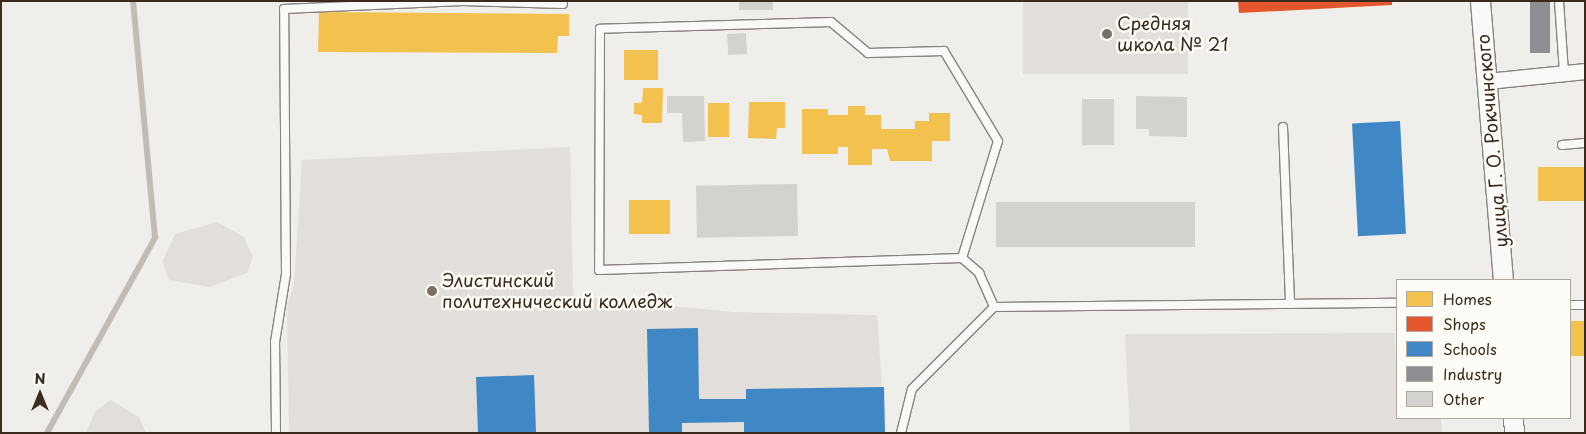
<!DOCTYPE html>
<meta charset="utf-8">
<style>
body{margin:0}
#map{position:relative;width:1586px;height:434px;overflow:hidden;background:#f0eeeb;font-family:"Playpen Sans",sans-serif}
div>[style]{position:absolute}
.built>*{inset:0;background:#e2deda;transform-origin:0 0}
.green>*{inset:0;background:#e2dfda;transform-origin:0 0}
.homes>*{inset:0;background:#f2c14e;transform-origin:0 0}
.shops>*{inset:0;background:#e4572e}
.schools>*{inset:0;background:#3f88c5;transform-origin:0 0}
.industry>*{inset:0;background:#8d8d92;transform-origin:0 0}
.stream>*{height:5.5px;margin:-2.75px;padding:0 2.75px;transform-origin:2.75px;border-radius:2.75px;background:#c2bcb6}
.building>*{inset:0;background:#d4d2cf;transform-origin:0 0}
.roads{filter:drop-shadow(1px 0 #88837f) drop-shadow(-1px 0 #88837f) drop-shadow(0 1px #88837f) drop-shadow(0 -1px #88837f)}
.service>*{height:8px;margin:-4px;padding:0 4px;transform-origin:4px;border-radius:4px;background:#f9f9f7}
.minor>*{height:15px;margin:-7.5px;padding:0 7.5px;transform-origin:7.5px;border-radius:7.5px;background:#f9f9f7}
.tertiary>*{height:19px;margin:-9.5px;padding:0 9.5px;transform-origin:9.5px;border-radius:9.5px;background:#f9f9f7}
.dots>*{width:14px;height:14px;translate:-50% -50%;box-sizing:border-box;border:2px solid #fdfcf7;border-radius:50%}
span{translate:-50% -50%;white-space:nowrap;text-align:center;line-height:1.15;-webkit-text-stroke:5px #fdfcf7;paint-order:stroke}
.poi-label{font-size:18px;color:#3b2a1e}
.left{translate:0 -50%;text-align:left}
.street-label{font-size:18px;color:#3b2a1e}
.frame{position:absolute;inset:0;border:2px solid #3b2a1e;pointer-events:none}
.legend{position:absolute;left:1396px;top:279px;width:175px;height:140px;box-sizing:border-box;background:#fdfcf7;border:1px solid #afa8a0;margin:0;padding:6px 9px;list-style:none;font-size:15px;color:#3b2a1e}
.legend li{display:flex;align-items:center;gap:10px;height:25px}
.legend b{width:25px;border:1px solid #afa8a0}
.north{position:absolute;left:15px;top:369px;width:50px;height:50px;-webkit-text-stroke:4px #fdfcf7;paint-order:stroke;rotate:0deg;font-size:14px;font-weight:700;line-height:20px;text-align:center;color:#3b2a1e}
.north::after{content:'';display:block;margin:auto;width:18px;height:22px;background:#3b2a1e;clip-path:polygon(50% 0,100% 100%,50% 72%,0 100%)}
</style>
<div id="map">
<div class="built">
<div style="left:1023px;top:1px;width:165px;height:73px"></div>
<div style="clip-path:polygon(570px 147px,573px 296px,733px 312px,877px 315px,885px 433px,289px 433px,287px 305px,294px 285px,302px 160px)"></div>
<div style="clip-path:polygon(1395px 333px,1397px 418px,1441px 418px,1442px 433px,1130px 433px,1125px 334px)"></div>
</div>
<div class="green">
<div style="left:1048px;top:1px;width:63px;height:51px"></div>
<div style="clip-path:polygon(217px 222px,244px 237px,253px 257px,247px 273px,209px 287px,169px 280px,162px 262px,175px 234px)"></div>
<div style="clip-path:polygon(110px 400px,139px 417px,146px 433px,86px 433px,95px 412px)"></div>
</div>
<div class="homes">
<div style="clip-path:polygon(319px 12px,569px 14px,569px 36px,558px 36px,557px 53px,318px 52px)"></div>
<div style="left:624px;top:50px;width:34px;height:30px"></div>
<div style="clip-path:polygon(643px 88px,663px 88px,662px 123px,642px 123px,642px 115px,634px 114px,634px 103px,642px 103px)"></div>
<div style="clip-path:polygon(749px 102px,785px 102px,785px 128px,777px 128px,776px 139px,748px 138px)"></div>
<div style="left:708px;top:103px;width:21px;height:34px"></div>
<div style="clip-path:polygon(848px 106px,865px 106px,865px 115px,881px 115px,881px 129px,915px 129px,915px 121px,929px 121px,929px 113px,950px 113px,950px 141px,932px 141px,932px 161px,890px 161px,887px 149px,872px 149px,872px 165px,848px 165px,848px 147px,838px 147px,838px 154px,802px 154px,802px 109px,828px 109px,828px 115px,848px 115px)"></div>
<div style="left:1585px;top:167px;width:34px;height:47px;rotate:90deg"></div>
<div style="left:629px;top:200px;width:41px;height:34px"></div>
<div style="left:1585px;top:321px;width:35px;height:15px;rotate:90deg"></div>
</div>
<div class="shops">
<div style="clip-path:polygon(1238px 1px,1392px 1px,1392px 5px,1239px 13px)"></div>
</div>
<div class="schools">
<div style="left:1400px;top:121px;width:113px;height:48px;rotate:87deg"></div>
<div style="clip-path:polygon(698px 328px,699px 399px,746px 399px,746px 389px,884px 387px,885px 433px,744px 433px,744px 422px,682px 423px,682px 433px,649px 433px,647px 329px)"></div>
<div style="left:534px;top:375px;width:58px;height:58px;rotate:88deg"></div>
</div>
<div class="industry">
<div style="left:1530px;top:1px;width:20px;height:52px"></div>
</div>
<div class="stream">
<div style="left:47px;top:433px;width:223px;rotate:-61deg"></div>
<div style="left:155px;top:238px;width:238px;rotate:-95.3deg"></div>
</div>
<div class="building">
<div style="left:739px;top:1px;width:34px;height:9px"></div>
<div style="left:746px;top:33px;width:21px;height:19px;rotate:87deg"></div>
<div style="clip-path:polygon(667px 96px,704px 96px,705px 141px,683px 142px,682px 113px,667px 113px)"></div>
<div style="clip-path:polygon(1136px 96px,1187px 97px,1187px 137px,1149px 136px,1149px 129px,1136px 129px)"></div>
<div style="left:1082px;top:99px;width:32px;height:46px"></div>
<div style="left:797px;top:184px;width:52px;height:101px;rotate:89deg"></div>
<div style="left:1195px;top:202px;width:45px;height:199px;rotate:90deg"></div>
</div>
<div class="roads">
<div class="service">
<div style="left:1559px;top:1px;width:71px;rotate:86deg"></div>
<div style="left:1283px;top:127px;width:177px;rotate:87.7deg"></div>
<div style="left:1562px;top:145px;width:23px;rotate:-5deg"></div>
<div style="left:962px;top:258px;width:122px;rotate:-72.9deg"></div>
<div style="left:998px;top:141px;width:105px;rotate:-121deg"></div>
<div style="left:944px;top:51px;width:76px;rotate:178.5deg"></div>
<div style="left:868px;top:53px;width:48px;rotate:-140deg"></div>
<div style="left:831px;top:22px;width:231px;rotate:178.3deg"></div>
<div style="left:600px;top:29px;width:241px;rotate:90.2deg"></div>
<div style="left:599px;top:270px;width:363px;rotate:-1.9deg"></div>
<div style="left:962px;top:258px;width:23px;rotate:41deg"></div>
<div style="left:979px;top:273px;width:37px;rotate:66deg"></div>
<div style="left:994px;top:307px;width:403px;rotate:-0.6deg"></div>
<div style="left:1570px;top:305px;width:15px"></div>
<div style="left:276px;top:433px;width:91px;rotate:-90.6deg"></div>
<div style="left:275px;top:342px;width:69px;rotate:-80.8deg"></div>
<div style="left:286px;top:274px;width:265px;rotate:-90.4deg"></div>
<div style="left:284px;top:9px;width:179px;rotate:-2.6deg"></div>
<div style="left:463px;top:1px;width:100px;rotate:1.7deg"></div>
<div style="left:901px;top:433px;width:45px;rotate:-76deg"></div>
<div style="left:912px;top:389px;width:116px;rotate:-45deg"></div>
</div>
<div class="minor">
<div style="left:1487px;top:81px;width:99px;rotate:-5.8deg"></div>
</div>
<div class="tertiary">
<div style="left:1480px;top:1px;width:280px;rotate:85.3deg"></div>
<div style="left:1513px;top:418px;width:15px;rotate:86deg"></div>
</div>
</div>
<div class="dots">
<div style="left:1107px;top:34px;background:#7a6f66"></div>
<div style="left:432px;top:291px;background:#7a6f66"></div>
</div>
<div class="poi-label">
<span class="left" style="left:1117px;top:34px">Средняя<br>школа № 21</span>
<span class="left" style="left:442px;top:291px">Элистинский<br>политехнический колледж</span>
</div>
<div class="street-label">
<span style="left:1492px;top:141px;rotate:-95deg">улица Г. О. Рокчинского</span>
</div>
<div class="frame"></div>
<ul class="legend">
<li><b style="height:14px;background:#f2c14e"></b>Homes</li>
<li><b style="height:14px;background:#e4572e"></b>Shops</li>
<li><b style="height:14px;background:#3f88c5"></b>Schools</li>
<li><b style="height:14px;background:#8d8d92"></b>Industry</li>
<li><b style="height:14px;background:#d4d2cf"></b>Other</li>
</ul>
<div class="north">N</div>
</div>
